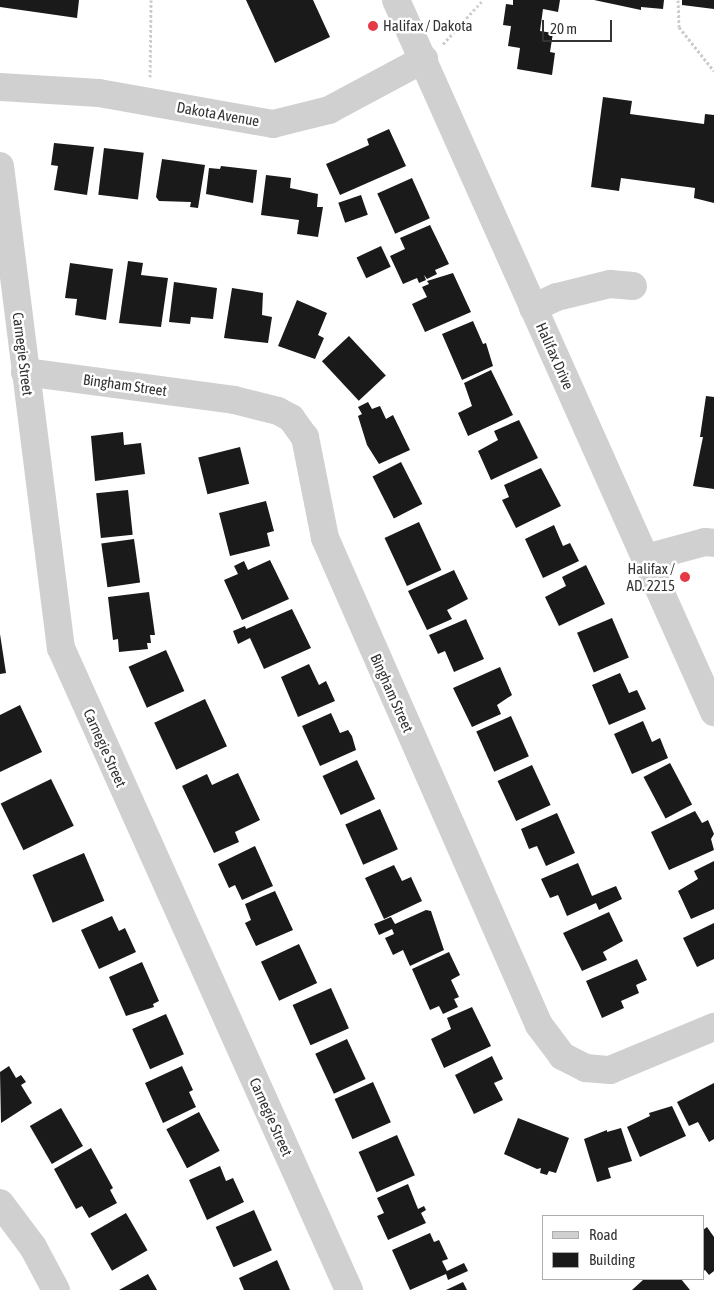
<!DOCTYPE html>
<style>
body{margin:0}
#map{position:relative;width:714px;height:1290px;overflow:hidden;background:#fff;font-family:"Asap Condensed",sans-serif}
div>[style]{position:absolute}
.building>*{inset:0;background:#1a1a1a;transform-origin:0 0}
.path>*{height:3px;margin-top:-1.5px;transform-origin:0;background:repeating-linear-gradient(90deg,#cdcdcd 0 2.5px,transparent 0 5px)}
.minor>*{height:28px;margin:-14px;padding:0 14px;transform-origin:14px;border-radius:14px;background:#d0d0d0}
.dots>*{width:14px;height:14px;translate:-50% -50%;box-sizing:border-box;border:2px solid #fff;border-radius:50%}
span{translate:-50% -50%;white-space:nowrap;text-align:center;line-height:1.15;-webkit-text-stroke:5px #fff;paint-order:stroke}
.poi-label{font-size:15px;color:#333}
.left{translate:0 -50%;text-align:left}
.right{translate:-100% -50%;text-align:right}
.street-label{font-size:15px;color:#333}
.legend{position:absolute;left:542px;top:1215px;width:162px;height:65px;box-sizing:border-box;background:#fff;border:1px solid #adadad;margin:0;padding:6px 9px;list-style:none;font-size:15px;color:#333}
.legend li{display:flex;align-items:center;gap:10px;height:25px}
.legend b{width:25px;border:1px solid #adadad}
.scale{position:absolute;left:542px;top:20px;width:70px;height:22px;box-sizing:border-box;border:2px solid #333;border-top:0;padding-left:6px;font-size:15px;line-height:18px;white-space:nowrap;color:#333;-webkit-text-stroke:4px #fff;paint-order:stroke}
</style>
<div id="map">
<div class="building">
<div style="clip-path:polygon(0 0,79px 0,77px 18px,0 7px)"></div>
<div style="clip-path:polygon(246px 0,313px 0,330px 37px,275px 63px)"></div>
<div style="clip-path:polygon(513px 0,560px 0,558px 12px,543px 9px,540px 31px,553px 33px,550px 52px,555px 53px,552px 75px,517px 69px,520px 48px,508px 46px,511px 26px,503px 25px,506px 4px,513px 5px)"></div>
<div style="clip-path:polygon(594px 0,664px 0,663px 9px,641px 7px,641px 10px)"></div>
<div style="clip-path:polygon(682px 0,714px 0,714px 9px,682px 5px)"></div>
<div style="clip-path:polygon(603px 97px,632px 101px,630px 114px,704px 124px,705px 114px,714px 115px,714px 203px,694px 198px,695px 188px,621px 178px,619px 191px,591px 187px)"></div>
<div style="clip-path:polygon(389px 129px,406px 166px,340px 195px,326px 164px,369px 145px,367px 139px)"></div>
<div style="clip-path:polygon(54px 143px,94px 147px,87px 195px,54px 190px,58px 166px,51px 165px)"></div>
<div style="left:104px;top:148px;width:40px;height:47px;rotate:7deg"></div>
<div style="clip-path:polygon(162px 159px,205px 165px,198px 208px,190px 207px,191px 202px,159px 201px,156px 197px)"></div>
<div style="clip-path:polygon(221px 166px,257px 170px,253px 203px,206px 194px,209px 168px,220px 169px)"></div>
<div style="clip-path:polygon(266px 175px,291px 178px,290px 188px,318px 194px,317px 207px,323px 207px,318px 237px,297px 234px,299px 220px,261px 215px)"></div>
<div style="left:412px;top:178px;width:44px;height:38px;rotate:66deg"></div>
<div style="left:361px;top:195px;width:21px;height:24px;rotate:71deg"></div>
<div style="clip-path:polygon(430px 225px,449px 264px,435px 270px,437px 274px,427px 279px,424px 275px,426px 280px,419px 283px,417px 278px,403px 284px,390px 256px,405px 249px,400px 238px)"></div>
<div style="left:381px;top:246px;width:23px;height:27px;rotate:65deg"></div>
<div style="clip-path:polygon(128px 261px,143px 263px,141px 275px,168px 278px,161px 327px,119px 323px)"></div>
<div style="clip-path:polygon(70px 263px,113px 269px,106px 320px,75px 315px,77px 299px,65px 298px)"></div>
<div style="clip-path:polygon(453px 273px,471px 312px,425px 332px,412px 304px,427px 297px,422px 287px,429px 284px,427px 281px)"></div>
<div style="clip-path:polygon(174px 282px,217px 288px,213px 319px,191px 317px,190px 324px,169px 322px)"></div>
<div style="clip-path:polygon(232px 288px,263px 293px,262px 315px,272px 317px,268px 343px,224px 338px)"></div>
<div style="clip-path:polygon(297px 300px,327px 313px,318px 335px,324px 338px,315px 359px,278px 346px)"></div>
<div style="clip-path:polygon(473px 321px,483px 344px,486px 343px,493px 366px,462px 380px,442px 334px)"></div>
<div style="left:349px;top:336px;width:54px;height:37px;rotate:47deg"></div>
<div style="clip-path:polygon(491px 370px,513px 415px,468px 436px,458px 413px,472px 406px,464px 383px)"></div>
<div style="clip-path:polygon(706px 396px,714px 397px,714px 489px,693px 486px,703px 437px,700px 437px)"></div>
<div style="clip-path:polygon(368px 402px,372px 409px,380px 406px,386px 419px,393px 415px,410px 450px,379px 464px,367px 445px,358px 416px,362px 414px,358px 407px)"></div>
<div style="clip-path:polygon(519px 420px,538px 458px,491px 480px,478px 451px,498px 440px,494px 431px)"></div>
<div style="clip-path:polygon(123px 432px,124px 445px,141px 443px,145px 474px,95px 481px,91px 436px)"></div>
<div style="left:240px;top:447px;width:38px;height:43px;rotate:76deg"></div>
<div style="left:401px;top:462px;width:47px;height:32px;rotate:63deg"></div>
<div style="clip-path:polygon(541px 468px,561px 506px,516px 528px,502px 500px,509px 497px,504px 485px)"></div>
<div style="left:128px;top:490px;width:45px;height:32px;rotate:84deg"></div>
<div style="clip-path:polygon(266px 501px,274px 531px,267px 533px,270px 546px,230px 556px,219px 513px)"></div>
<div style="left:419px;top:522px;width:53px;height:38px;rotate:65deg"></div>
<div style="clip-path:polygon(554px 525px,563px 546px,570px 543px,579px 561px,543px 578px,525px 539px)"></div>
<div style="left:134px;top:539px;width:44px;height:33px;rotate:82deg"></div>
<div style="clip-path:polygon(270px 560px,289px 599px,242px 620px,224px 580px,238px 574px,234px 566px,244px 561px,248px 570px)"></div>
<div style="clip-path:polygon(586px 565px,605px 604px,559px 626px,545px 597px,566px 586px,562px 577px)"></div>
<div style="clip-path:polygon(454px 570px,468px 599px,447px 610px,452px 619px,427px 630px,408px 591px)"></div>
<div style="clip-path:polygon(149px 592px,155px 635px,150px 635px,151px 643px,147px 643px,148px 649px,119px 652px,118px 639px,113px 640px,108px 597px)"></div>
<div style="clip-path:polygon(292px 609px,311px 648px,264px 669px,250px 638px,238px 644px,233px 631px,245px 626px,246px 629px)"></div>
<div style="left:612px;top:618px;width:43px;height:38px;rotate:67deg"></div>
<div style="clip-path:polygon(466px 619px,484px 659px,454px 672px,445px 651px,438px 654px,429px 635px)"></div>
<div style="clip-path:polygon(0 634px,6px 673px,0 674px)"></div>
<div style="left:166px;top:650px;width:45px;height:41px;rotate:66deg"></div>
<div style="clip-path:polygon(309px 664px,319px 685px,326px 681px,335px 701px,298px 717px,281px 677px)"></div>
<div style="clip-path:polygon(500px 667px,512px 695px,497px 705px,501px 714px,472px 727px,453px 688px)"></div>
<div style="clip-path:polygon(620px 673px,629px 693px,637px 690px,646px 709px,609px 725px,592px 685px)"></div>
<div style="left:205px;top:699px;width:52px;height:56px;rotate:65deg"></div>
<div style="clip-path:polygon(20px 705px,42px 752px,0 772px,0 715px)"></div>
<div style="clip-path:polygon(331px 713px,340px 733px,348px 730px,352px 736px,356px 750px,320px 766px,302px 726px)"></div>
<div style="left:511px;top:716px;width:44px;height:38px;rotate:66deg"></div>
<div style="clip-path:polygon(643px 721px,652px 742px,660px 738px,668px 758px,632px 774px,614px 734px)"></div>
<div style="left:357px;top:760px;width:43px;height:38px;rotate:65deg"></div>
<div style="left:670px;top:763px;width:47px;height:30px;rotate:62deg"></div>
<div style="left:532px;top:765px;width:44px;height:38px;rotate:65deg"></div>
<div style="clip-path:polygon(238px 773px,260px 820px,235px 832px,239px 842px,214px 853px,182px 786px,207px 774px,212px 785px)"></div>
<div style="left:51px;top:779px;width:52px;height:56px;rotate:64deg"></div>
<div style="left:380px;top:809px;width:44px;height:38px;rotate:66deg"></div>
<div style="clip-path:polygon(695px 811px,702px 823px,708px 820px,714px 834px,711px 839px,714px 850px,669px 870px,651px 832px)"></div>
<div style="clip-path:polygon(557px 813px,575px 853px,546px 866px,537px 846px,529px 849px,521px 829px)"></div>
<div style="clip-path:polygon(255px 846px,273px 886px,242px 900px,235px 885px,229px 888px,218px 864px)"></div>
<div style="left:84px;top:853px;width:52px;height:56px;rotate:67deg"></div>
<div style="clip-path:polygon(714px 861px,714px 909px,691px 919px,678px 891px,698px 879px,694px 871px)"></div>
<div style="clip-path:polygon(578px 863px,592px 896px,616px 886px,622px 899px,599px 910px,596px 903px,567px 916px,558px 895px,550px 898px,541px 879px)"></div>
<div style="clip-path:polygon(394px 865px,402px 881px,411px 877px,422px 901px,384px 919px,365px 878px)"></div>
<div style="clip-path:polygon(275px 891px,293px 930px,256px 946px,245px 923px,251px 920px,245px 904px)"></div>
<div style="clip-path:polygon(426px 910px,431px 911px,444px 950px,410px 966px,403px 950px,393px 955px,385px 938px,394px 934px,392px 929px,379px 935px,374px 924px,391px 917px,395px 924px)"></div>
<div style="clip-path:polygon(609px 912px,623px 941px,603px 952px,607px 960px,582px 971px,563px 933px)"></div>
<div style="clip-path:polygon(112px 916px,119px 931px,125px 928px,136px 952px,99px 969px,81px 930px)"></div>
<div style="clip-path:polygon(714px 923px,714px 959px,697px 967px,683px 938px)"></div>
<div style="left:299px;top:944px;width:43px;height:42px;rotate:65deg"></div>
<div style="clip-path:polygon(449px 952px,460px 975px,451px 980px,459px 997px,454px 999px,458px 1007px,443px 1014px,439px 1006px,430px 1010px,412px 969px)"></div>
<div style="clip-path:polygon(637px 959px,647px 980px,636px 985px,639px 993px,621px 1001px,624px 1008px,602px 1018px,586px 981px)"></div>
<div style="clip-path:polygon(142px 962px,159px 1001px,153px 1004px,154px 1007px,126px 1016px,109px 977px)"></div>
<div style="left:331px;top:988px;width:44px;height:42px;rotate:66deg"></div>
<div style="clip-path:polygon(472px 1007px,491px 1046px,444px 1068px,431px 1039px,451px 1029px,447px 1018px)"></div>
<div style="left:166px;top:1014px;width:44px;height:37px;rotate:66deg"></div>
<div style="left:347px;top:1039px;width:44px;height:35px;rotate:65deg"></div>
<div style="clip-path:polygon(492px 1056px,503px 1079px,494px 1083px,503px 1100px,474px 1114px,455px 1075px)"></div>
<div style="clip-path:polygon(9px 1066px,16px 1078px,21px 1075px,26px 1082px,21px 1085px,32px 1103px,1px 1123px,0 1072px)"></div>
<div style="clip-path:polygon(182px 1066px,193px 1090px,189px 1092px,196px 1107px,163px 1123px,145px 1083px)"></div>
<div style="left:373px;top:1082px;width:44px;height:42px;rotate:66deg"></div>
<div style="clip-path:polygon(714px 1083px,714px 1139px,709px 1142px,698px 1122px,689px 1126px,677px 1102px)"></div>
<div style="clip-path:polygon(672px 1106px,686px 1136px,640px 1157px,627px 1127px,650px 1116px,649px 1113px)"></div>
<div style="left:61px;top:1108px;width:44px;height:36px;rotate:60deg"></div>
<div style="left:199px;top:1112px;width:44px;height:37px;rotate:62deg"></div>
<div style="clip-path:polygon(518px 1118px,569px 1138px,556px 1173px,549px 1171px,547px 1175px,540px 1173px,541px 1168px,537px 1169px,504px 1154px)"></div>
<div style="clip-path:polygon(621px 1128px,632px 1161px,608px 1168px,611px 1178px,597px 1182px,584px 1139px,607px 1130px,607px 1132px)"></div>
<div style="left:397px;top:1135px;width:44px;height:42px;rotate:66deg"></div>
<div style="clip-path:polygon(91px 1148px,113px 1188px,110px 1190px,117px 1203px,89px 1218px,82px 1206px,76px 1209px,54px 1169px)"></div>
<div style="clip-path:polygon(220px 1166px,226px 1181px,233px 1178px,244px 1202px,207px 1220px,189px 1180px)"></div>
<div style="clip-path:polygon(408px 1184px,418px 1209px,424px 1206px,426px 1210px,421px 1213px,426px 1223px,388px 1240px,377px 1216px,384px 1213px,377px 1198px)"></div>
<div style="left:254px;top:1210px;width:44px;height:42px;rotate:66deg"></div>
<div style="left:126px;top:1213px;width:43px;height:41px;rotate:60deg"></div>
<div style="clip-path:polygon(707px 1227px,714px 1237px,714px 1271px,709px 1275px,705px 1270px,703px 1271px,703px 1230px)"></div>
<div style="clip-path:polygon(430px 1233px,434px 1242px,439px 1240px,448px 1259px,442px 1261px,447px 1271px,464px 1263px,468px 1271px,448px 1280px,446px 1274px,410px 1290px,392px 1250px)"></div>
<div style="clip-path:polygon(277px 1260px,290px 1290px,244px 1290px,239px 1278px)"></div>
<div style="clip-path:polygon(148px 1274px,157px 1290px,119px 1290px)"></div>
<div style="clip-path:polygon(644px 1279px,681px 1279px,690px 1290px,632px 1290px)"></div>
<div style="clip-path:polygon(463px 1282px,467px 1290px,446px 1290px)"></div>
</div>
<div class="path">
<div style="left:678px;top:0;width:27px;rotate:88deg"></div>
<div style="left:679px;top:27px;width:56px;rotate:51.5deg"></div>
<div style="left:443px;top:44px;width:59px;rotate:-47.7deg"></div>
<div style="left:150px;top:77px;width:77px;rotate:-89.3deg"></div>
</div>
<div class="minor">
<div style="left:396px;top:0;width:780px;rotate:65.93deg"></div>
<div style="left:0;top:87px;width:99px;rotate:3.5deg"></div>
<div style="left:99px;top:93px;width:177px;rotate:10.1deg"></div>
<div style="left:273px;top:124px;width:58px;rotate:-14deg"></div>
<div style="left:329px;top:110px;width:108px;rotate:-28.2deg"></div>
<div style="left:0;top:166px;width:486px;rotate:82.8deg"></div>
<div style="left:61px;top:648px;width:704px;rotate:65.84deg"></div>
<div style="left:533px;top:308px;width:26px;rotate:-25deg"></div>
<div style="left:557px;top:297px;width:55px;rotate:-13.8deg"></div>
<div style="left:610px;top:284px;width:23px;rotate:5deg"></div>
<div style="left:25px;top:372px;width:211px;rotate:7.6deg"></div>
<div style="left:234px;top:400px;width:45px;rotate:14deg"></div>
<div style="left:278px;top:411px;width:15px;rotate:28deg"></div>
<div style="left:291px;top:418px;width:24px;rotate:54deg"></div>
<div style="left:305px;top:437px;width:103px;rotate:78.8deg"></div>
<div style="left:325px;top:538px;width:532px;rotate:66.28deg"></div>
<div style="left:539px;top:1025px;width:39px;rotate:53deg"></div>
<div style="left:562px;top:1056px;width:27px;rotate:27deg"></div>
<div style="left:586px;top:1068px;width:24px;rotate:5deg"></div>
<div style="left:610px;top:1070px;width:113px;rotate:-22.5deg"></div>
<div style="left:646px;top:558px;width:61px;rotate:-15.2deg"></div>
<div style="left:705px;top:542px;width:9px;rotate:6deg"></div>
<div style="left:0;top:1203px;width:55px;rotate:53.1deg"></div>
<div style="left:33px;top:1247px;width:49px;rotate:61.9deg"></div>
</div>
<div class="dots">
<div style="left:373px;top:26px;background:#e63946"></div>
<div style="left:685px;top:577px;background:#e63946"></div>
</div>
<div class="poi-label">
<span class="left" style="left:383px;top:26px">Halifax / Dakota</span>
<span class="right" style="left:675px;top:577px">Halifax /<br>AD. 2215</span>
</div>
<div class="street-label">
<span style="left:218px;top:114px;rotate:10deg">Dakota Avenue</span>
<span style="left:23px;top:354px;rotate:83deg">Carnegie Street</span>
<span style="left:555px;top:356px;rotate:66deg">Halifax Drive</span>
<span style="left:125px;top:385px;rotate:8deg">Bingham Street</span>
<span style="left:392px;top:693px;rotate:66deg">Bingham Street</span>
<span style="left:105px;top:748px;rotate:66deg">Carnegie Street</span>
<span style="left:271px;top:1117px;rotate:66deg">Carnegie Street</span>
</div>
<ul class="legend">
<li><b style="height:6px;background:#d0d0d0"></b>Road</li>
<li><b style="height:14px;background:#1a1a1a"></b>Building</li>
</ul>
<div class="scale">20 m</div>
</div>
